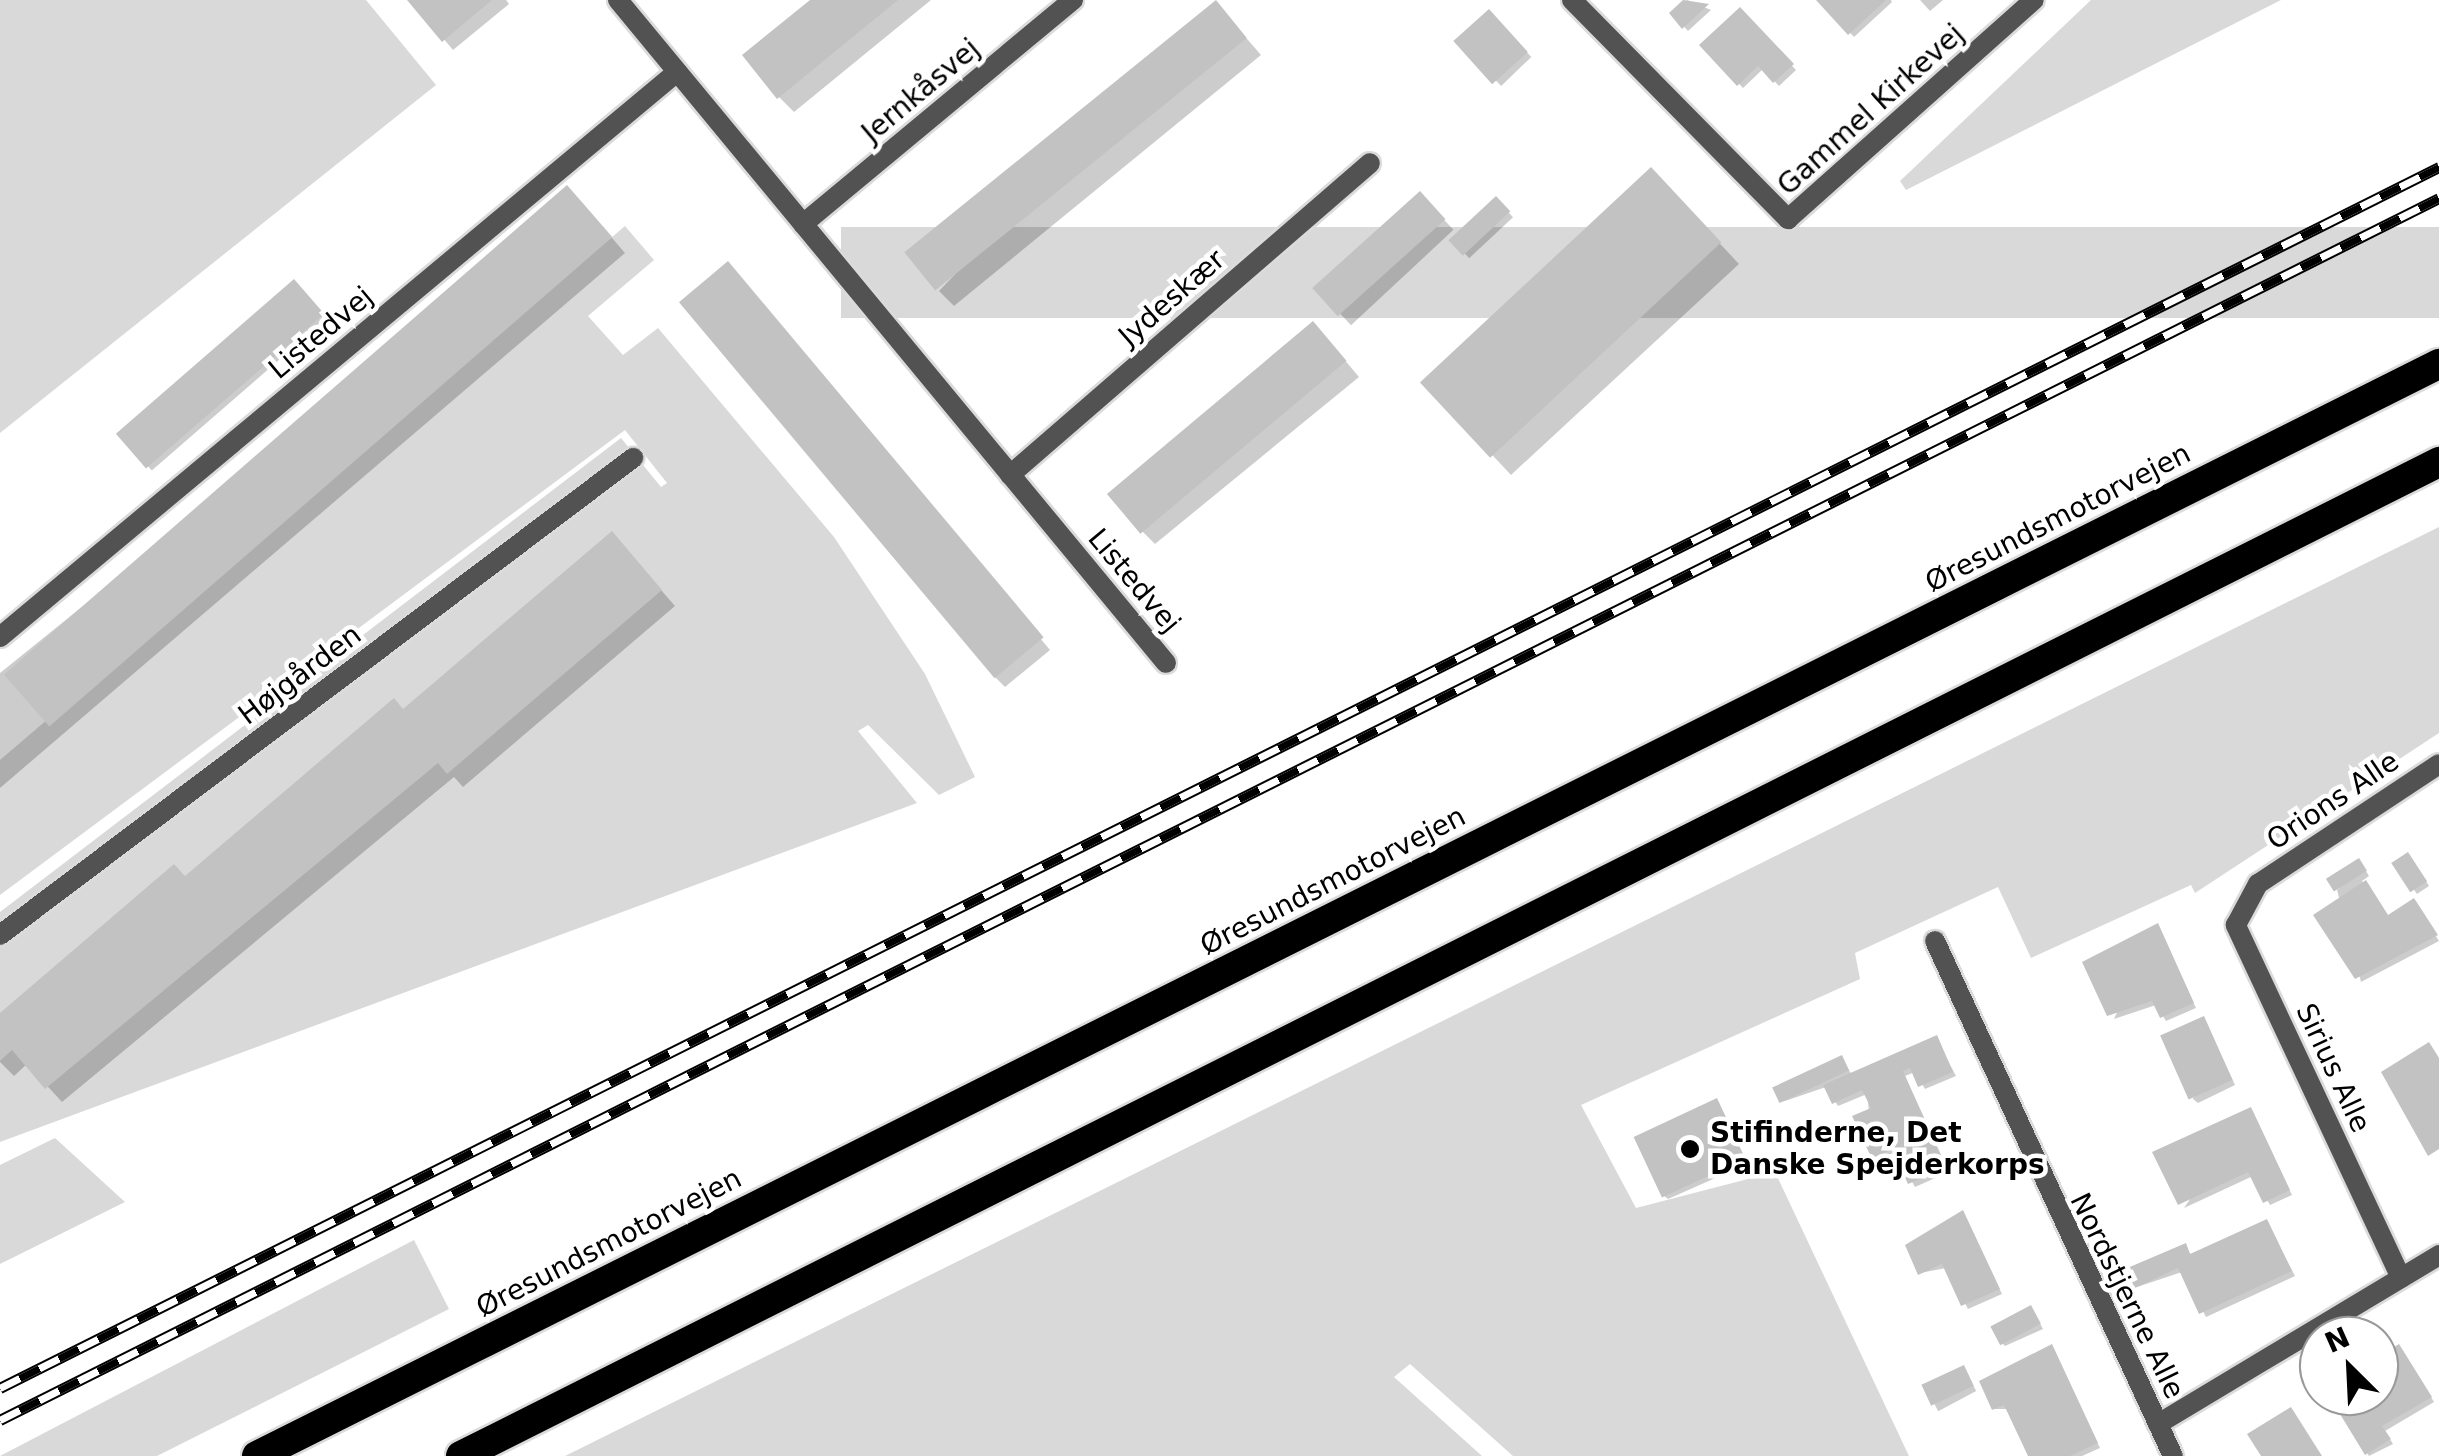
<!DOCTYPE html>
<meta charset="utf-8">
<style>
body{margin:0}
#map{position:relative;width:2439px;height:1456px;overflow:hidden;background:#fff;font-family:"DejaVu Sans",sans-serif}
div>[style]{position:absolute}
.green>*{inset:0;background:#d9d9d9;transform-origin:0 0}
.shadow>*{inset:0;background:#0003;transform-origin:0 0}
.building>*{inset:0;background:#c2c2c2;transform-origin:0 0}
.roads{filter:drop-shadow(2px 0 #dbdbdb) drop-shadow(-2px 0 #dbdbdb) drop-shadow(0 2px #dbdbdb) drop-shadow(0 -2px #dbdbdb)}
.minor>*{height:20px;margin:-10px;padding:0 10px;transform-origin:10px;border-radius:10px;background:#525252}
.motorway>*{height:30px;margin:-15px;padding:0 15px;transform-origin:15px;border-radius:15px;background:#000}
.rail>*{height:11px;margin-top:-5.5px;transform-origin:0;background:repeating-linear-gradient(90deg,#fff 0 22px,#000 0 44px);box-sizing:border-box;border-block:2px solid #000}
.dots>*{width:28px;height:28px;translate:-50% -50%;box-sizing:border-box;border:5px solid #fff;border-radius:50%}
span{translate:-50% -50%;white-space:nowrap;text-align:center;line-height:1.15;-webkit-text-stroke:9px #fff;paint-order:stroke}
.street-label{font-size:28px;color:#000}
.poi-label{font-size:28px;color:#000;font-weight:700}
.left{translate:0 -50%;text-align:left}
.north{position:absolute;left:2299px;top:1316px;width:100px;height:100px;box-sizing:border-box;background:#fff;border:2px solid #999;border-radius:50%;rotate:336deg;font-size:28px;font-weight:700;line-height:40px;text-align:center;color:#000}
.north::after{content:'';display:block;margin:auto;width:35px;height:45px;background:#000;clip-path:polygon(50% 0,100% 100%,50% 72%,0 100%)}
</style>
<div id="map">
<div class="green">
<div style="clip-path:polygon(0 0,366px 0,436px 85px,0 433px)"></div>
<div style="clip-path:polygon(2091px 0,2281px 0,1906px 190px,1900px 181px)"></div>
<div style="clip-path:polygon(625px 226px,654px 260px,588px 316px,623px 355px,658px 328px,834px 537px,925px 674px,975px 777px,939px 795px,868px 725px,858px 731px,917px 803px,0 1142px,0 912px,621px 438px,661px 487px,667px 483px,625px 430px,0 895px,0 760px)"></div>
<div style="left:2439px;top:227px;width:91px;height:1598px;rotate:90deg"></div>
<div style="clip-path:polygon(2439px 527px,2439px 733px,2195px 893px,2191px 885px,2031px 958px,1998px 887px,1855px 953px,1860px 979px,1581px 1105px,1636px 1208px,1775px 1172px,1909px 1456px,1513px 1456px,1410px 1364px,1394px 1377px,1482px 1456px,565px 1456px)"></div>
<div style="clip-path:polygon(55px 1138px,125px 1202px,0 1264px,0 1165px)"></div>
<div style="clip-path:polygon(414px 1240px,449px 1309px,157px 1456px,0 1456px)"></div>
</div>
<div class="shadow">
<div style="clip-path:polygon(411px 0,506px 0,509px 4px,453px 50px)"></div>
<div style="clip-path:polygon(814px 0,931px 0,794px 112px,779px 97px)"></div>
<div style="clip-path:polygon(1687px 0,1711px 10px,1688px 31px,1672px 13px)"></div>
<div style="clip-path:polygon(1819px 0,1891px 0,1892px 2px,1854px 37px)"></div>
<div style="clip-path:polygon(1920px 0,1943px 0,1930px 11px)"></div>
<div style="clip-path:polygon(1215px 2px,1261px 55px,954px 306px,939px 291px)"></div>
<div style="clip-path:polygon(1740px 10px,1796px 70px,1779px 86px,1763px 69px,1743px 88px,1702px 45px)"></div>
<div style="left:1489px;top:13px;width:61px;height:42px;rotate:46deg"></div>
<div style="clip-path:polygon(1670px 190px,1739px 264px,1511px 475px,1423px 381px)"></div>
<div style="left:1420px;top:194px;width:49px;height:140px;rotate:47deg"></div>
<div style="left:1496px;top:199px;width:25px;height:60px;rotate:47deg"></div>
<div style="clip-path:polygon(582px 203px,625px 253px,0 788px,0 673px)"></div>
<div style="clip-path:polygon(737px 274px,1050px 650px,1005px 687px,995px 677px)"></div>
<div style="left:294px;top:282px;width:49px;height:231px;rotate:49deg"></div>
<div style="clip-path:polygon(1327px 339px,1359px 377px,1155px 544px,1140px 529px)"></div>
<div style="clip-path:polygon(626px 550px,675px 606px,463px 787px,454px 777px,62px 1102px,27px 1064px,14px 1076px,0 1062px,0 1015px)"></div>
<div style="clip-path:polygon(2412px 859px,2429px 886px,2417px 894px,2395px 863px)"></div>
<div style="clip-path:polygon(2363px 866px,2369px 876px,2362px 881px,2389px 917px,2417px 906px,2439px 941px,2361px 982px,2337px 890px)"></div>
<div style="clip-path:polygon(2157px 926px,2196px 1008px,2166px 1021px,2156px 1005px,2114px 1019px)"></div>
<div style="clip-path:polygon(2207px 1024px,2235px 1085px,2198px 1103px,2193px 1099px)"></div>
<div style="clip-path:polygon(1936px 1038px,1956px 1076px,1925px 1089px,1915px 1072px,1905px 1076px,1949px 1172px,1915px 1187px,1896px 1153px,1874px 1157px,1867px 1094px,1838px 1106px,1826px 1087px,1782px 1102px,1841px 1058px,1852px 1075px)"></div>
<div style="clip-path:polygon(1717px 1102px,1747px 1164px,1668px 1199px,1663px 1195px)"></div>
<div style="clip-path:polygon(2250px 1110px,2292px 1195px,2270px 1205px,2253px 1176px,2184px 1208px)"></div>
<div style="clip-path:polygon(1963px 1213px,2002px 1294px,1968px 1309px,1946px 1268px,1920px 1273px)"></div>
<div style="clip-path:polygon(2267px 1222px,2295px 1276px,2206px 1317px,2182px 1272px,2137px 1287px,2185px 1246px,2192px 1256px)"></div>
<div style="clip-path:polygon(2034px 1312px,2043px 1329px,2005px 1346px,2001px 1342px)"></div>
<div style="clip-path:polygon(2051px 1347px,2100px 1448px,2082px 1456px,2031px 1456px,2008px 1409px,1994px 1409px)"></div>
<div style="clip-path:polygon(2403px 1351px,2434px 1402px,2385px 1431px,2393px 1444px,2369px 1456px,2332px 1396px,2379px 1396px,2379px 1362px)"></div>
<div style="left:1964px;top:1368px;width:26px;height:43px;rotate:62deg"></div>
</div>
<div class="building">
<div style="clip-path:polygon(407px 0,492px 0,442px 42px)"></div>
<div style="clip-path:polygon(810px 0,898px 0,777px 99px,742px 55px)"></div>
<div style="left:1216px;top:0;width:49px;height:401px;rotate:51deg"></div>
<div style="clip-path:polygon(1683px 0,1709px 4px,1682px 29px,1669px 13px)"></div>
<div style="clip-path:polygon(1816px 0,1886px 0,1848px 35px)"></div>
<div style="clip-path:polygon(1740px 7px,1794px 64px,1773px 83px,1758px 66px,1737px 86px,1699px 45px)"></div>
<div style="left:1489px;top:9px;width:58px;height:48px;rotate:48deg"></div>
<div style="left:1651px;top:167px;width:103px;height:316px;rotate:47deg"></div>
<div style="left:567px;top:185px;width:69px;height:746px;rotate:49deg"></div>
<div style="left:1420px;top:191px;width:38px;height:145px;rotate:48deg"></div>
<div style="left:1496px;top:196px;width:21px;height:65px;rotate:47deg"></div>
<div style="left:728px;top:261px;width:491px;height:64px;rotate:50deg"></div>
<div style="left:294px;top:279px;width:46px;height:236px;rotate:49deg"></div>
<div style="left:1313px;top:321px;width:52px;height:269px;rotate:50deg"></div>
<div style="clip-path:polygon(612px 531px,662px 590px,447px 774px,438px 763px,45px 1089px,12px 1050px,0 1061px,0 1013px,174px 864px,185px 876px,394px 698px,403px 709px)"></div>
<div style="left:2408px;top:852px;width:35px;height:20px;rotate:57deg"></div>
<div style="left:2359px;top:858px;width:15px;height:39px;rotate:58deg"></div>
<div style="clip-path:polygon(2366px 880px,2388px 915px,2414px 898px,2438px 935px,2355px 979px,2313px 915px)"></div>
<div style="clip-path:polygon(2158px 923px,2194px 1003px,2160px 1018px,2152px 1001px,2107px 1016px,2082px 962px)"></div>
<div style="left:2204px;top:1016px;width:70px;height:48px;rotate:66deg"></div>
<div style="clip-path:polygon(1937px 1035px,1953px 1072px,1918px 1087px,1910px 1068px,1903px 1071px,1946px 1168px,1908px 1184px,1892px 1149px,1872px 1159px,1852px 1116px,1871px 1108px,1862px 1090px,1832px 1104px,1823px 1085px)"></div>
<div style="clip-path:polygon(2429px 1042px,2439px 1058px,2439px 1149px,2428px 1156px,2381px 1072px)"></div>
<div style="left:1842px;top:1055px;width:17px;height:77px;rotate:65deg"></div>
<div style="left:1717px;top:1098px;width:67px;height:92px;rotate:65deg"></div>
<div style="clip-path:polygon(2251px 1107px,2290px 1190px,2263px 1203px,2248px 1172px,2178px 1205px,2152px 1152px)"></div>
<div style="clip-path:polygon(1963px 1210px,2000px 1289px,1961px 1306px,1942px 1264px,1918px 1275px,1905px 1245px)"></div>
<div style="clip-path:polygon(2267px 1219px,2292px 1271px,2199px 1314px,2178px 1268px,2135px 1288px,2125px 1269px,2186px 1243px,2190px 1254px)"></div>
<div style="left:2031px;top:1305px;width:21px;height:46px;rotate:62deg"></div>
<div style="clip-path:polygon(2052px 1344px,2098px 1443px,2070px 1456px,2028px 1456px,2004px 1405px,1992px 1410px,1979px 1381px)"></div>
<div style="clip-path:polygon(2399px 1344px,2432px 1397px,2382px 1426px,2391px 1439px,2365px 1455px,2329px 1396px,2379px 1396px,2379px 1356px)"></div>
<div style="left:1964px;top:1365px;width:23px;height:47px;rotate:65deg"></div>
<div style="clip-path:polygon(2291px 1407px,2322px 1456px,2261px 1456px,2247px 1434px)"></div>
</div>
<div class="roads">
<div class="minor">
<div style="left:618px;top:0;width:860px;rotate:50.42deg"></div>
<div style="left:1572px;top:0;width:308px;rotate:45.4deg"></div>
<div style="left:1788px;top:219px;width:329px;rotate:-41.7deg"></div>
<div style="left:803px;top:224px;width:351px;rotate:-39.7deg"></div>
<div style="left:1010px;top:475px;width:476px;rotate:-40.9deg"></div>
<div style="left:0;top:637px;width:882px;rotate:-39.85deg"></div>
<div style="left:0;top:935px;width:793px;rotate:-37deg"></div>
<div style="left:1935px;top:941px;width:567px;rotate:65.2deg"></div>
<div style="left:2401px;top:1278px;width:390px;rotate:-115.1deg"></div>
<div style="left:2236px;top:925px;width:47px;rotate:-61.8deg"></div>
<div style="left:2258px;top:884px;width:217px;rotate:-33.5deg"></div>
<div style="left:2158px;top:1424px;width:328px;rotate:-31deg"></div>
</div>
<div class="motorway">
<div style="left:257px;top:1456px;width:2440px;rotate:-26.59deg"></div>
<div style="left:461px;top:1456px;width:2214px;rotate:-26.68deg"></div>
</div>
</div>
<div class="rail">
<div style="left:0;top:1388px;width:2728px;rotate:-26.59deg"></div>
<div style="left:0;top:1420px;width:2728px;rotate:-26.61deg"></div>
</div>
<div class="dots">
<div style="left:1690px;top:1149px;background:#000"></div>
</div>
<div class="street-label">
<span style="left:921px;top:91px;rotate:-40deg">Jernkåsvej</span>
<span style="left:1871px;top:110px;rotate:-42deg">Gammel Kirkevej</span>
<span style="left:1172px;top:298px;rotate:-41deg">Jydeskær</span>
<span style="left:321px;top:333px;rotate:-40deg">Listedvej</span>
<span style="left:2058px;top:518px;rotate:-27deg">Øresundsmotorvejen</span>
<span style="left:1134px;top:581px;rotate:50deg">Listedvej</span>
<span style="left:300px;top:675px;rotate:-37deg">Højgården</span>
<span style="left:2333px;top:801px;rotate:-34deg">Orions Alle</span>
<span style="left:1333px;top:881px;rotate:-27deg">Øresundsmotorvejen</span>
<span style="left:2333px;top:1068px;rotate:65deg">Sirius Alle</span>
<span style="left:609px;top:1243px;rotate:-27deg">Øresundsmotorvejen</span>
<span style="left:2127px;top:1296px;rotate:64deg">Nordstjerne Alle</span>
</div>
<div class="poi-label">
<span class="left" style="left:1710px;top:1149px">Stifinderne, Det<br>Danske Spejderkorps</span>
</div>
<div class="north">N</div>
</div>
